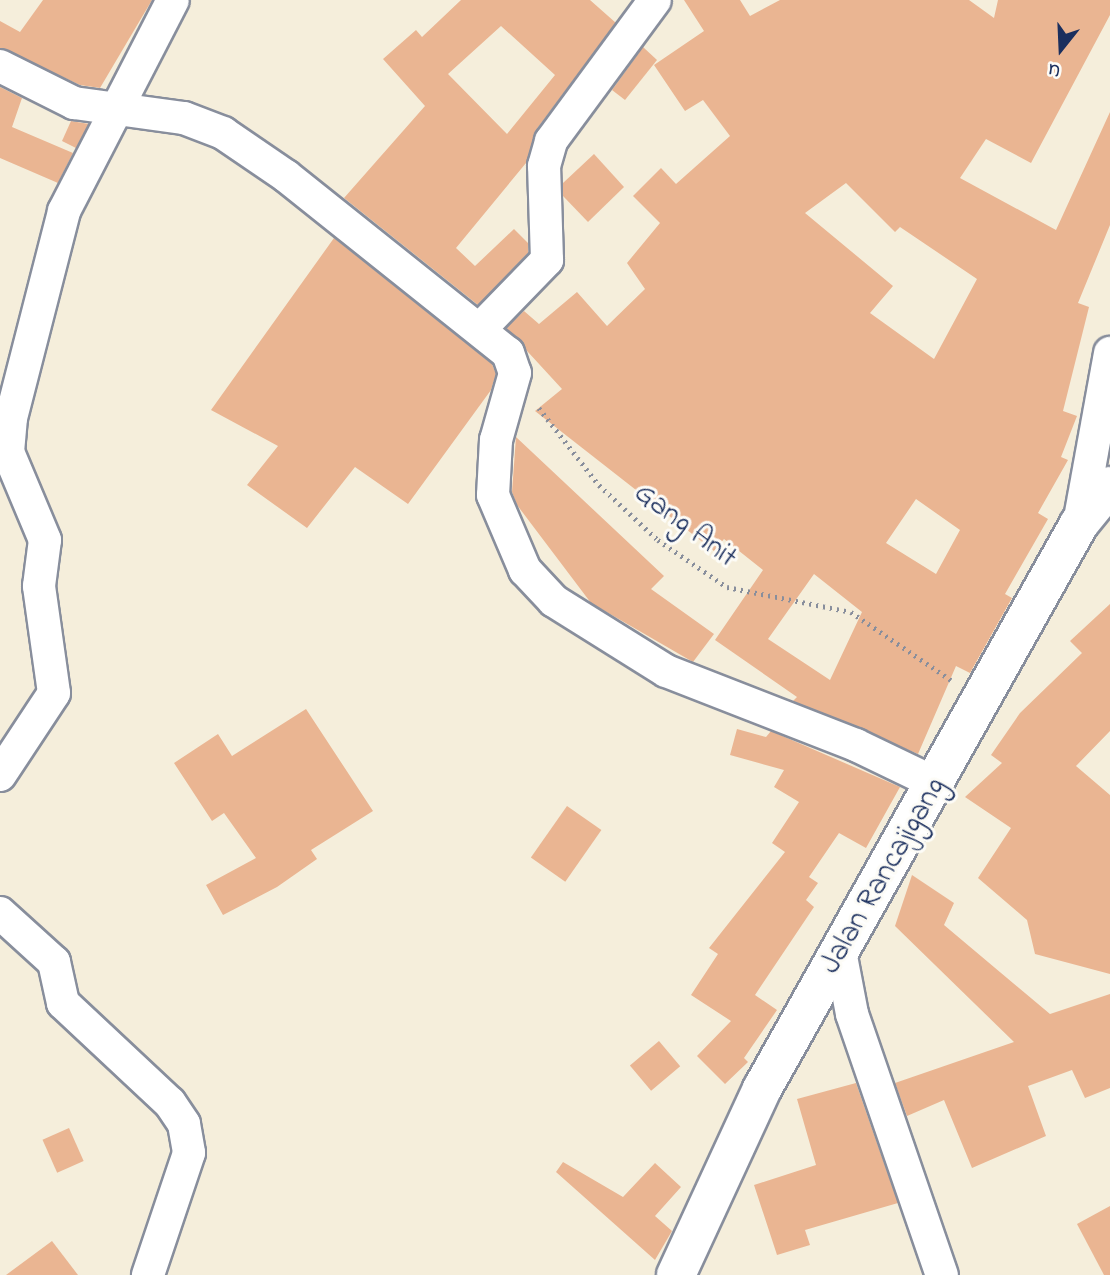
<!DOCTYPE html>
<style>
body{margin:0}
#map{position:relative;width:1110px;height:1275px;overflow:hidden;background:#f5eedb;font-family:"Indie Flower",sans-serif}
div>[style]{position:absolute}
.building>*{inset:0;background:#eab592;transform-origin:0 0}
.path>*{height:4.5px;margin-top:-2.25px;transform-origin:0;background:repeating-linear-gradient(90deg,#888e9c 0 2px,transparent 0 7px)}
.roads{filter:drop-shadow(2px 0 #888e9c) drop-shadow(-2px 0 #888e9c) drop-shadow(0 2px #888e9c) drop-shadow(0 -2px #888e9c)}
.minor>*{height:32px;margin:-16px;padding:0 16px;transform-origin:16px;border-radius:16px;background:#fff}
.secondary>*{height:38px;margin:-19px;padding:0 19px;transform-origin:19px;border-radius:19px;background:#fff}
span{translate:-50% -50%;white-space:nowrap;text-align:center;line-height:1.15;-webkit-text-stroke:6px #fdfcf7;paint-order:stroke}
.street-label{font-size:30px;color:#1b2f5e}
.north{position:absolute;left:1026px;top:14px;width:70px;height:70px;-webkit-text-stroke:5px #fdfcf7;paint-order:stroke;rotate:198deg;font-size:19px;font-weight:700;line-height:28px;text-align:center;color:#1b2f5e}
.north::after{content:'';display:block;margin:auto;width:24px;height:32px;background:#1b2f5e;clip-path:polygon(50% 0,100% 100%,50% 72%,0 100%)}
</style>
<div id="map">
<div class="building">
<div style="clip-path:polygon(43px 0,152px 0,100px 88px,80px 85px,0 48px,0 21px,20px 32px)"></div>
<div style="clip-path:polygon(evenodd,461px 0,590px 0,616px 23px,536px 130px,526px 163px,456px 248px,475px 266px,514px 229px,528px 243px,528px 253px,478px 305px,344px 198px,425px 106px,383px 59px,416px 30px,422px 37px,461px 0,501px 26px,555px 75px,507px 134px,448px 74px,501px 26px)"></div>
<div style="clip-path:polygon(evenodd,684px 0,740px 0,750px 16px,780px 0,969px 0,994px 18px,998px 0,1110px 0,1110px 15px,1031px 163px,986px 139px,960px 178px,1056px 230px,1110px 112px,1110px 225px,1078px 303px,1089px 307px,1063px 411px,1077px 416px,1061px 457px,1068px 460px,1038px 513px,1048px 519px,1005px 594px,1012px 598px,970px 673px,956px 666px,918px 754px,793px 701px,797px 697px,715px 640px,763px 570px,724px 539px,714px 551px,535px 411px,562px 389px,506px 328px,524px 311px,539px 324px,577px 292px,607px 326px,645px 289px,627px 263px,660px 223px,633px 196px,661px 168px,676px 184px,730px 136px,703px 100px,685px 111px,654px 65px,704px 31px,684px 0,846px 183px,895px 232px,900px 227px,977px 279px,934px 359px,870px 313px,893px 286px,805px 213px,846px 183px,684px 0,916px 499px,960px 530px,936px 574px,886px 543px,916px 499px,684px 0,814px 574px,862px 612px,830px 680px,768px 639px,814px 574px)"></div>
<div style="clip-path:polygon(643px 47px,657px 60px,625px 100px,612px 90px)"></div>
<div style="clip-path:polygon(0 87px,22px 98px,12px 127px,73px 153px,58px 183px,0 158px)"></div>
<div style="clip-path:polygon(71px 121px,89px 124px,76px 148px,62px 141px)"></div>
<div style="clip-path:polygon(594px 154px,624px 187px,588px 222px,563px 196px,563px 183px)"></div>
<div style="clip-path:polygon(334px 238px,492px 364px,496px 374px,491px 390px,408px 504px,355px 467px,307px 528px,247px 485px,278px 446px,211px 410px)"></div>
<div style="clip-path:polygon(516px 437px,664px 576px,651px 589px,714px 634px,693px 662px,591px 603px,517px 505px,512px 492px)"></div>
<div style="clip-path:polygon(1110px 604px,1110px 731px,1076px 766px,1110px 795px,1110px 974px,1035px 954px,1027px 920px,978px 878px,1011px 828px,965px 797px,1002px 763px,991px 755px,1020px 713px,1082px 653px,1070px 641px)"></div>
<div style="clip-path:polygon(306px 709px,373px 811px,311px 850px,317px 859px,277px 887px,223px 915px,206px 885px,256px 858px,224px 813px,212px 821px,174px 763px,218px 734px,232px 756px)"></div>
<div style="clip-path:polygon(737px 729px,766px 737px,771px 731px,900px 787px,866px 848px,839px 833px,809px 877px,818px 883px,806px 900px,814px 907px,755px 995px,777px 1010px,744px 1058px,748px 1062px,725px 1084px,697px 1056px,731px 1021px,691px 995px,718px 954px,709px 948px,785px 852px,772px 843px,799px 802px,774px 787px,784px 770px,730px 755px)"></div>
<div style="left:567px;top:806px;width:42px;height:63px;rotate:35deg"></div>
<div style="clip-path:polygon(912px 875px,954px 903px,944px 925px,1050px 1014px,1110px 994px,1110px 1088px,1085px 1098px,1072px 1070px,1028px 1086px,1046px 1136px,972px 1168px,944px 1100px,907px 1116px,895px 1083px,1014px 1042px,895px 926px)"></div>
<div style="left:659px;top:1041px;width:33px;height:38px;rotate:50deg"></div>
<div style="clip-path:polygon(856px 1083px,898px 1203px,805px 1230px,810px 1245px,777px 1255px,754px 1185px,816px 1165px,797px 1099px)"></div>
<div style="left:69px;top:1128px;width:36px;height:29px;rotate:66deg"></div>
<div style="clip-path:polygon(563px 1162px,623px 1197px,655px 1163px,681px 1187px,655px 1216px,672px 1231px,655px 1260px,556px 1172px)"></div>
<div style="clip-path:polygon(1110px 1206px,1110px 1275px,1104px 1275px,1077px 1224px)"></div>
<div style="clip-path:polygon(52px 1241px,78px 1275px,6px 1275px)"></div>
</div>
<div class="path">
<div style="left:539px;top:408px;width:98px;rotate:52.1deg"></div>
<div style="left:599px;top:485px;width:81px;rotate:43deg"></div>
<div style="left:658px;top:540px;width:83px;rotate:34.3deg"></div>
<div style="left:727px;top:587px;width:126px;rotate:11.4deg"></div>
<div style="left:851px;top:612px;width:121px;rotate:34.2deg"></div>
</div>
<div class="roads">
<div class="minor">
<div style="left:0;top:66px;width:83px;rotate:26.6deg"></div>
<div style="left:74px;top:103px;width:111px;rotate:7.8deg"></div>
<div style="left:184px;top:118px;width:42px;rotate:21deg"></div>
<div style="left:223px;top:133px;width:76px;rotate:34.3deg"></div>
<div style="left:286px;top:176px;width:284px;rotate:38.6deg"></div>
<div style="left:508px;top:353px;width:21px;rotate:71deg"></div>
<div style="left:515px;top:373px;width:70px;rotate:105.8deg"></div>
<div style="left:496px;top:440px;width:55px;rotate:93.1deg"></div>
<div style="left:493px;top:495px;width:82px;rotate:66.9deg"></div>
<div style="left:525px;top:570px;width:42px;rotate:46.9deg"></div>
<div style="left:554px;top:601px;width:132px;rotate:32deg"></div>
<div style="left:666px;top:671px;width:204px;rotate:21.3deg"></div>
<div style="left:856px;top:745px;width:90px;rotate:25.7deg"></div>
<div style="left:481px;top:328px;width:95px;rotate:-45.9deg"></div>
<div style="left:547px;top:260px;width:94px;rotate:-91.8deg"></div>
<div style="left:544px;top:166px;width:26px;rotate:-74deg"></div>
<div style="left:551px;top:141px;width:175px;rotate:-53.6deg"></div>
<div style="left:1079px;top:524px;width:174px;rotate:-79.7deg"></div>
<div style="left:0;top:775px;width:98px;rotate:-56.6deg"></div>
<div style="left:54px;top:693px;width:108px;rotate:-98deg"></div>
<div style="left:39px;top:586px;width:46px;rotate:-82.6deg"></div>
<div style="left:45px;top:540px;width:95px;rotate:-112.8deg"></div>
<div style="left:8px;top:452px;width:34px;rotate:-85deg"></div>
<div style="left:11px;top:418px;width:214px;rotate:-75.6deg"></div>
<div style="left:64px;top:211px;width:237px;rotate:-62.7deg"></div>
<div style="left:0;top:913px;width:73px;rotate:42.2deg"></div>
<div style="left:54px;top:962px;width:42px;rotate:77.6deg"></div>
<div style="left:63px;top:1003px;width:146px;rotate:43.1deg"></div>
<div style="left:170px;top:1103px;width:25px;rotate:56deg"></div>
<div style="left:184px;top:1124px;width:29px;rotate:80deg"></div>
<div style="left:189px;top:1153px;width:129px;rotate:108.6deg"></div>
<div style="left:840px;top:951px;width:64px;rotate:79.2deg"></div>
<div style="left:852px;top:1014px;width:276px;rotate:71deg"></div>
</div>
<div class="secondary">
<div style="left:676px;top:1275px;width:205px;rotate:-65.2deg"></div>
<div style="left:762px;top:1089px;width:648px;rotate:-60.7deg"></div>
<div style="left:1079px;top:524px;width:49px;rotate:-50.8deg"></div>
</div>
</div>
<div class="street-label">
<span style="left:685px;top:526px;rotate:37deg">Gang Anit</span>
<span style="left:884px;top:876px;rotate:-60deg">Jalan Rancajigang</span>
</div>
<div class="north">U</div>
</div>
